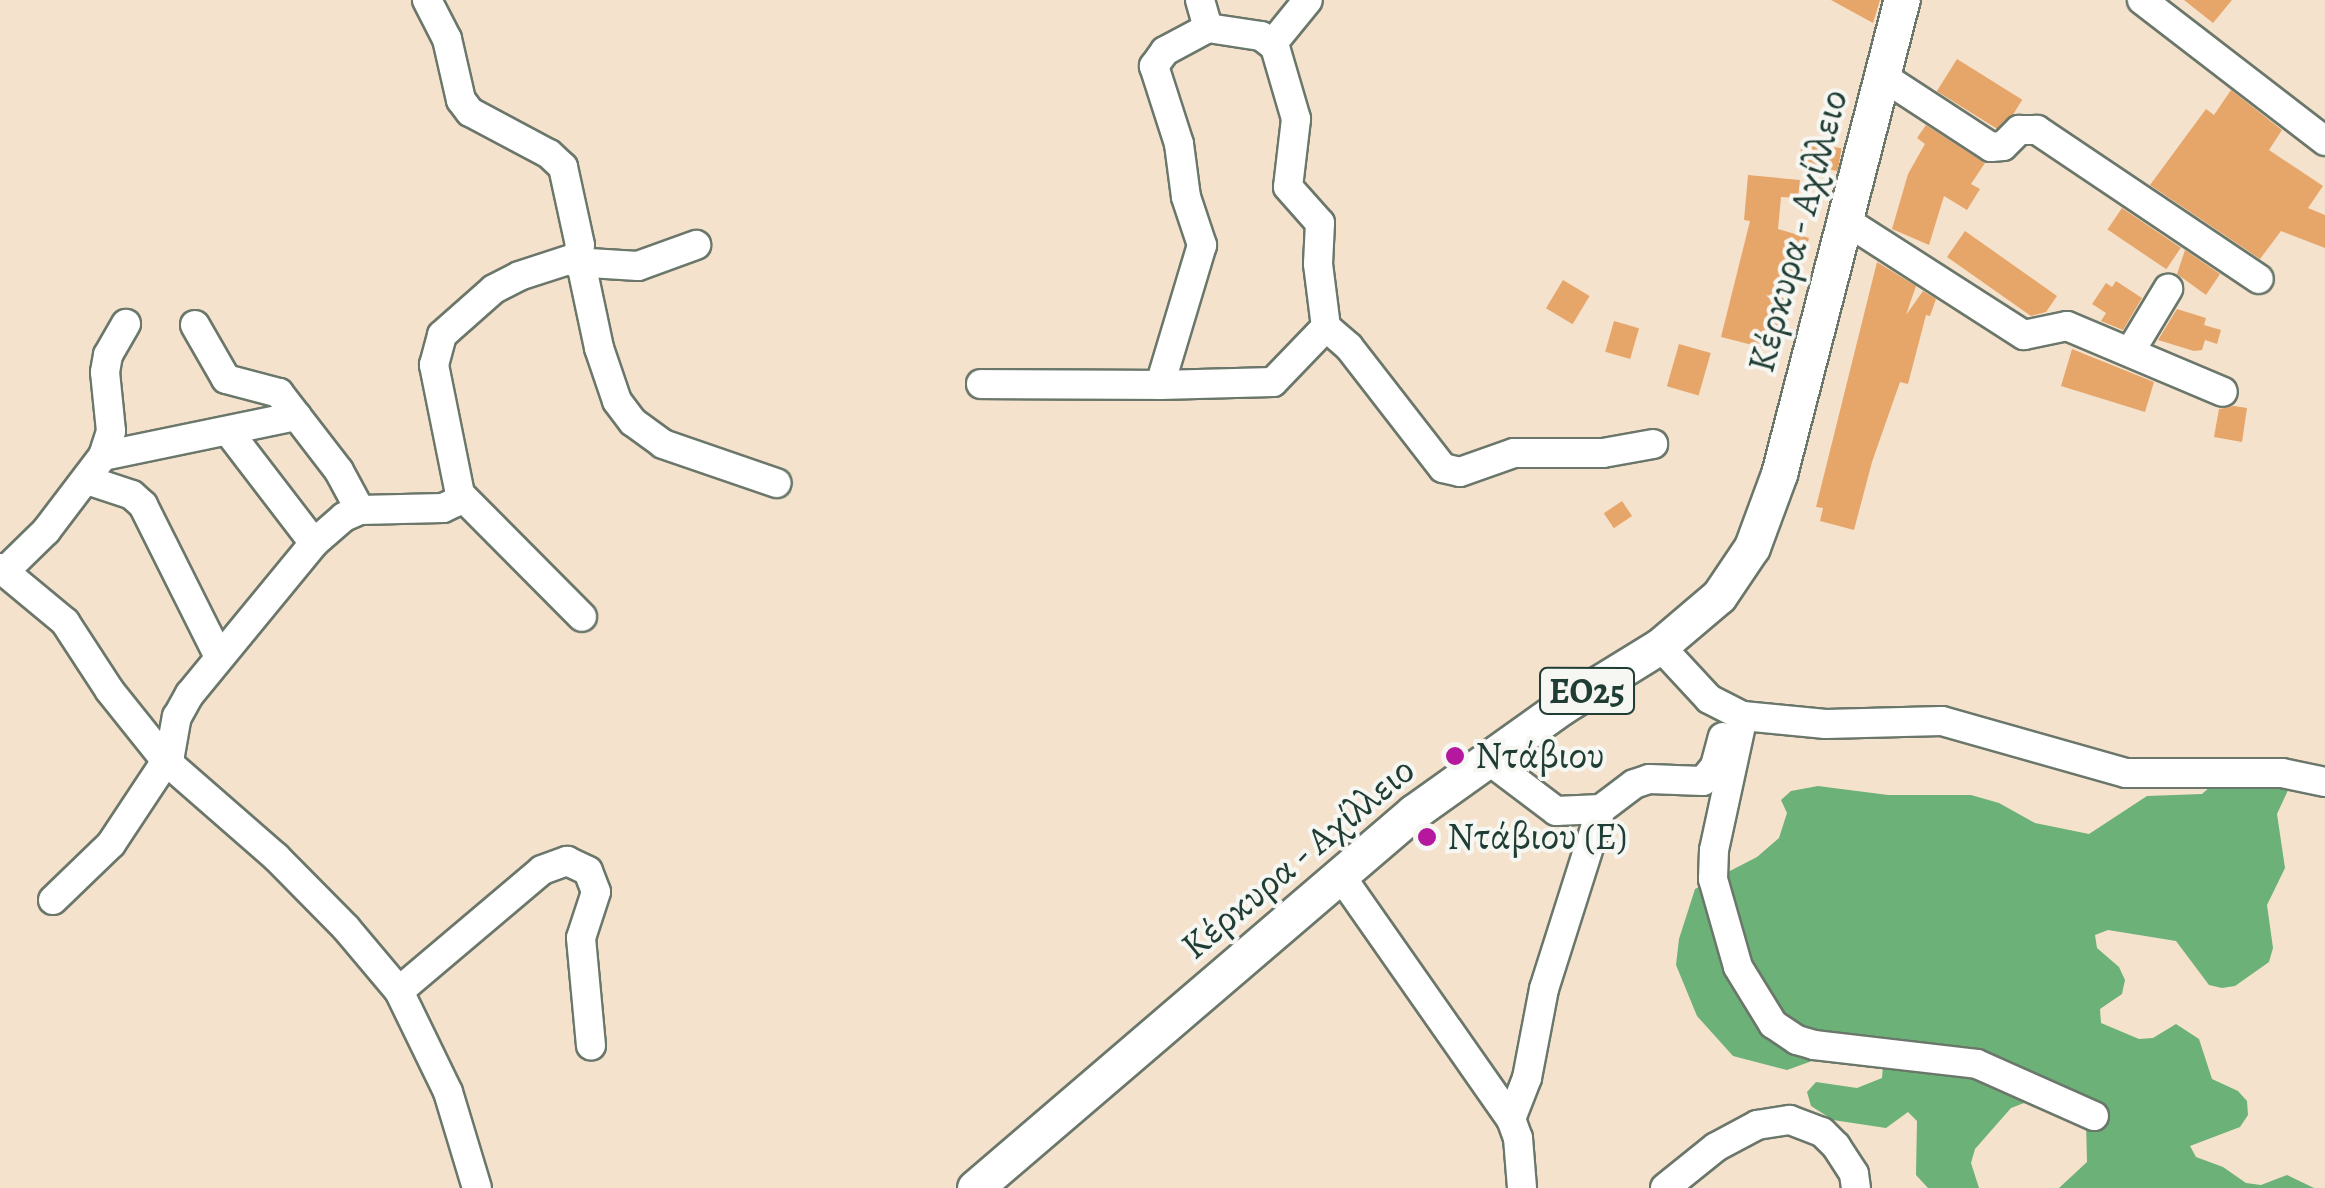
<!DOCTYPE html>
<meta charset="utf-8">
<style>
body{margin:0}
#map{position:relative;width:2325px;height:1188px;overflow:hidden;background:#f5e2cd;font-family:Alegreya,serif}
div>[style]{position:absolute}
.forest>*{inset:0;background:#6bb178}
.building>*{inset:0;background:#e6a66a;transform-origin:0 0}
.roads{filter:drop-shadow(2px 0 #6a776a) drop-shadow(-2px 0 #6a776a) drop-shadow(0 2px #6a776a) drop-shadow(0 -2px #6a776a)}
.minor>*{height:28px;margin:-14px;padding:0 14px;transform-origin:14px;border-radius:14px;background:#fff}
.major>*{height:35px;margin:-17.5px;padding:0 17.5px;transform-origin:17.5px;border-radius:17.5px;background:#fff}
.dots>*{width:28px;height:28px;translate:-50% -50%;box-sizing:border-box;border:5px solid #f6f6f2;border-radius:50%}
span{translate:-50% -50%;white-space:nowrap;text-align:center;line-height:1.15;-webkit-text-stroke:8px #f6f6f2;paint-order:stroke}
.shield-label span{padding:2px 8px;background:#f6f6f2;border:2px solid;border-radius:8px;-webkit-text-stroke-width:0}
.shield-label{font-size:35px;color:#1f3d34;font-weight:700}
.street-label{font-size:38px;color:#1f3d34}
.poi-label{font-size:38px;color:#1f3d34}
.left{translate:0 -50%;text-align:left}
</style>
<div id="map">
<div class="forest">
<div style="clip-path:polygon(1818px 786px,1888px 795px,1971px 795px,1999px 803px,2035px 823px,2089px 834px,2147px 796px,2202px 794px,2211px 786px,2289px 788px,2277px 814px,2285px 868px,2267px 905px,2273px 948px,2269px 962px,2235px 986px,2222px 988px,2209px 985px,2176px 941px,2108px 930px,2095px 935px,2097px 948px,2119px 967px,2125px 980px,2122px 994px,2100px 1009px,2101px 1023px,2139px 1039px,2153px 1038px,2176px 1024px,2199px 1039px,2212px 1079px,2238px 1091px,2247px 1101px,2248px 1115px,2240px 1127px,2190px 1146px,2196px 1157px,2223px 1167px,2246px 1183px,2261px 1185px,2287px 1175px,2314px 1188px,2059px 1188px,2087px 1162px,2086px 1122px,2063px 1108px,2024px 1103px,2011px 1108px,1975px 1149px,1971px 1163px,1979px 1188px,1928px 1188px,1916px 1175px,1917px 1121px,1908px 1112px,1886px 1128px,1833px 1120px,1811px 1106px,1807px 1092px,1816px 1082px,1857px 1088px,1882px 1078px,1884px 1052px,1821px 1051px,1812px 1061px,1787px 1070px,1733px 1056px,1697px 1016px,1676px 965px,1679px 939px,1695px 889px,1757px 857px,1779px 838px,1787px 813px,1781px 800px,1791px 791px)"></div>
</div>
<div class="building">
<div style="clip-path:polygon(1831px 0,1880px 0,1873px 23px)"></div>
<div style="clip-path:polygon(2184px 0,2232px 0,2213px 23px)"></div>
<div style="left:1957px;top:59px;width:77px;height:38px;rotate:32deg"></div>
<div style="clip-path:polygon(2231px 90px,2282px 130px,2269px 150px,2323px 186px,2308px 208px,2325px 215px,2325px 248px,2281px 231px,2260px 259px,2150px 185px,2206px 109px,2214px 115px)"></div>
<div style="clip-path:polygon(1926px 125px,1985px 163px,1971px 184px,1980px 189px,1967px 210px,1944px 196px,1929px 245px,1892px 229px,1908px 174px,1925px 144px,1917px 138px)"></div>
<div style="left:1802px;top:142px;width:40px;height:23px;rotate:9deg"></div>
<div style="clip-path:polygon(1748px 175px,1800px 180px,1798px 198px,1781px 197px,1778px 229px,1809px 238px,1780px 352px,1721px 337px,1750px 221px,1744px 220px)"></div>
<div style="left:2122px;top:208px;width:71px;height:26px;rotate:34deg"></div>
<div style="clip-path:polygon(1965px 231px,2057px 296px,2046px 312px,2031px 316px,1947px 257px)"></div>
<div style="clip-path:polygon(2185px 250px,2220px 274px,2206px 295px,2177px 274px)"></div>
<div style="clip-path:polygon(1877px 262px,1916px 286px,1906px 315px,1923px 291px,1936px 299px,1930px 316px,1926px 315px,1908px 384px,1900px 382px,1872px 462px,1854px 530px,1820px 521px,1823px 508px,1816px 507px)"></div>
<div style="left:1563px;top:280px;width:31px;height:33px;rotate:31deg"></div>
<div style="clip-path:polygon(2116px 281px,2142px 298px,2123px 330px,2101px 321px,2106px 313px,2092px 304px,2106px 283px,2112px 287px)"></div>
<div style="clip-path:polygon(2177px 309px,2206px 318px,2204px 325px,2221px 330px,2217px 344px,2205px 340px,2202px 350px,2194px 351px,2158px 340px)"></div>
<div style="left:1614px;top:321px;width:26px;height:32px;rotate:16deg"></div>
<div style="left:1679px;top:344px;width:33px;height:44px;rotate:16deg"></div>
<div style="clip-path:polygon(2072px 349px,2154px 382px,2145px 412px,2061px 386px)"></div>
<div style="clip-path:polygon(2234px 406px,2247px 408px,2242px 442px,2214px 437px,2219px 409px)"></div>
<div style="left:1622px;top:501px;width:18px;height:22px;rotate:56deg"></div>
</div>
<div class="roads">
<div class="minor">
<div style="left:1200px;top:0;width:29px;rotate:74deg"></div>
<div style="left:1208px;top:28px;width:54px;rotate:8.6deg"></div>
<div style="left:1261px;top:36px;width:18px;rotate:38deg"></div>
<div style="left:1275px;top:47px;width:75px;rotate:73.7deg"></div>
<div style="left:1296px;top:119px;width:68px;rotate:96.7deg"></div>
<div style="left:1288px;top:187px;width:48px;rotate:48.4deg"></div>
<div style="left:1320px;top:223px;width:41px;rotate:92.8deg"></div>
<div style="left:1318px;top:264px;width:64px;rotate:82.8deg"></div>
<div style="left:1326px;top:327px;width:30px;rotate:41deg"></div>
<div style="left:1349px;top:347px;width:153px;rotate:52.2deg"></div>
<div style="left:1443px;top:468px;width:17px;rotate:13deg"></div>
<div style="left:1460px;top:472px;width:57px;rotate:-19.4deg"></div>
<div style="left:1514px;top:453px;width:89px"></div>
<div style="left:1603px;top:453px;width:51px;rotate:-10.2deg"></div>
<div style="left:2142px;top:0;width:231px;rotate:37.6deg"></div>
<div style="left:1208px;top:28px;width:49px;rotate:151.9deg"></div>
<div style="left:1165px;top:51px;width:19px;rotate:126deg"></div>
<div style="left:1154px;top:66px;width:82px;rotate:72.2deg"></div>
<div style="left:1179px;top:144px;width:53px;rotate:82.5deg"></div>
<div style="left:1186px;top:197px;width:51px;rotate:71.6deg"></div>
<div style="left:1202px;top:245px;width:146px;rotate:106.7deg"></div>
<div style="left:1160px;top:385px;width:113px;rotate:-1.5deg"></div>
<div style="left:1273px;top:382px;width:76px;rotate:-46.1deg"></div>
<div style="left:1273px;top:43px;width:55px;rotate:-50.9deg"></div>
<div style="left:1882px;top:76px;width:130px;rotate:33.1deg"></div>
<div style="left:1991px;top:147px;width:12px;rotate:-5deg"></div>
<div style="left:2003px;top:146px;width:23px;rotate:-45deg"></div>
<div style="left:2019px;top:130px;width:18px"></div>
<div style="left:2037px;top:130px;width:267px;rotate:33.9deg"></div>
<div style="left:1843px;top:219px;width:215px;rotate:32.7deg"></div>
<div style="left:2024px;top:335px;width:44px;rotate:-11.8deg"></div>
<div style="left:2067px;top:326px;width:169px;rotate:22.9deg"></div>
<div style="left:573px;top:262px;width:65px;rotate:3.5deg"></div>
<div style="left:638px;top:266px;width:62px;rotate:-19.9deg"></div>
<div style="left:581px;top:263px;width:87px;rotate:78deg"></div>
<div style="left:599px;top:348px;width:56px;rotate:71.2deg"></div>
<div style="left:617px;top:401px;width:26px;rotate:53deg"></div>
<div style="left:633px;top:422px;width:37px;rotate:36deg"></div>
<div style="left:663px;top:444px;width:120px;rotate:19deg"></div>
<div style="left:195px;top:325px;width:62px;rotate:60.1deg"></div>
<div style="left:226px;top:379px;width:55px;rotate:14.8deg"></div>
<div style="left:279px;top:393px;width:98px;rotate:52.4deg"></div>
<div style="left:339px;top:471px;width:44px;rotate:61.7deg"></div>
<div style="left:2130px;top:352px;width:74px;rotate:-58.9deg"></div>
<div style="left:981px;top:384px;width:179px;rotate:0.3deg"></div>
<div style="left:228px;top:431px;width:141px;rotate:52.5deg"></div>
<div style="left:103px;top:456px;width:198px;rotate:-11.7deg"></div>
<div style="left:87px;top:480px;width:47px;rotate:18.4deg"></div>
<div style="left:132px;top:495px;width:15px;rotate:42deg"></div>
<div style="left:143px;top:505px;width:168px;rotate:63.4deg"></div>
<div style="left:460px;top:494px;width:173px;rotate:45.2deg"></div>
<div style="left:0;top:568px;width:85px;rotate:39.7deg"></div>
<div style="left:65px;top:622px;width:82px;rotate:56.9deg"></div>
<div style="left:110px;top:691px;width:90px;rotate:51.3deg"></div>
<div style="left:166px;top:761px;width:146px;rotate:41.1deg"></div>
<div style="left:276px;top:857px;width:100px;rotate:45.4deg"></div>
<div style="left:346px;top:928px;width:82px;rotate:49.9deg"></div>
<div style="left:399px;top:991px;width:112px;rotate:64.1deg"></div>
<div style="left:448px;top:1092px;width:100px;rotate:73.2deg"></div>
<div style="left:4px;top:572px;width:59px;rotate:-44.3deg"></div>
<div style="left:46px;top:531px;width:94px;rotate:-52.8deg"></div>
<div style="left:103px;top:456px;width:26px;rotate:-72deg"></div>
<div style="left:111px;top:431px;width:59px;rotate:-95.8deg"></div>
<div style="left:105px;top:372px;width:17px;rotate:-80deg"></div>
<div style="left:108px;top:355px;width:36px;rotate:-60deg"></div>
<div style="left:1660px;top:646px;width:72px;rotate:47.2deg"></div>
<div style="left:1709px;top:699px;width:38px;rotate:27deg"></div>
<div style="left:1743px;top:716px;width:83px;rotate:5.5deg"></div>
<div style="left:1826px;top:724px;width:116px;rotate:-1.5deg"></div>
<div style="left:1942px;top:721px;width:191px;rotate:15.8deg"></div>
<div style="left:2126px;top:773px;width:156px"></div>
<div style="left:2282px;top:773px;width:44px;rotate:11.8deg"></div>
<div style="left:1743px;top:716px;width:137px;rotate:102.2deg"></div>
<div style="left:1714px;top:850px;width:29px;rotate:92deg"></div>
<div style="left:1713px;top:879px;width:91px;rotate:74.1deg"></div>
<div style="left:1738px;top:967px;width:67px;rotate:58.4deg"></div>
<div style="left:1773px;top:1024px;width:29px;rotate:34deg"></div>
<div style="left:1797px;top:1040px;width:18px;rotate:16deg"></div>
<div style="left:1814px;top:1045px;width:164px;rotate:6.6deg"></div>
<div style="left:1977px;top:1064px;width:128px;rotate:24deg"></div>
<div style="left:1486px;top:758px;width:88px;rotate:37.1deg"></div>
<div style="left:1556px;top:811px;width:45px;rotate:-2.5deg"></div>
<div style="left:1340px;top:875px;width:298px;rotate:55deg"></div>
<div style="left:1511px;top:1119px;width:20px;rotate:70deg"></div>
<div style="left:1518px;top:1138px;width:50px;rotate:85.4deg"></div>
<div style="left:53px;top:900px;width:81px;rotate:-44deg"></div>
<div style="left:111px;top:844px;width:107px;rotate:-56.5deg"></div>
<div style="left:170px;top:755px;width:39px;rotate:-80deg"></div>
<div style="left:177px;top:717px;width:26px;rotate:-61deg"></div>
<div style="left:190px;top:694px;width:195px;rotate:-50.6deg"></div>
<div style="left:314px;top:543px;width:40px;rotate:-41deg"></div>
<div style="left:344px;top:517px;width:17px;rotate:-24deg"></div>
<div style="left:360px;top:510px;width:83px;rotate:-1.4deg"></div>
<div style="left:443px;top:508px;width:14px;rotate:-25deg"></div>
<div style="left:456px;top:502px;width:9px;rotate:-63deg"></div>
<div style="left:460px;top:494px;width:132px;rotate:-101.4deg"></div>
<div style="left:434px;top:365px;width:31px;rotate:-75deg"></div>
<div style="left:442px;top:335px;width:69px;rotate:-41.5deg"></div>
<div style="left:494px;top:289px;width:28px;rotate:-27deg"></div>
<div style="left:519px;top:276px;width:62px;rotate:-17.9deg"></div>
<div style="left:578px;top:257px;width:12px;rotate:-81deg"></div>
<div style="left:580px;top:245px;width:80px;rotate:-102.3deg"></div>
<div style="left:563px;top:167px;width:19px;rotate:-137deg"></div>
<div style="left:549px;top:154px;width:89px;rotate:-152deg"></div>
<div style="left:470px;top:112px;width:15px;rotate:-127deg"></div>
<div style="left:461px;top:100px;width:63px;rotate:-102.9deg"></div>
<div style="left:447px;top:39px;width:44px;rotate:-117.1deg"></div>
<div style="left:399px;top:991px;width:187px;rotate:-40.2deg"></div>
<div style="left:542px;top:870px;width:27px;rotate:-20deg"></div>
<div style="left:567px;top:861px;width:23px;rotate:25deg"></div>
<div style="left:588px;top:871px;width:22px;rotate:69deg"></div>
<div style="left:596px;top:892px;width:48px;rotate:108.1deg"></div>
<div style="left:581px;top:938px;width:108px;rotate:84.7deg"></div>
<div style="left:1511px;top:1119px;width:44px;rotate:-68.7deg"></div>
<div style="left:1527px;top:1078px;width:91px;rotate:-79.2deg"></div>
<div style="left:1544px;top:989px;width:189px;rotate:-72.4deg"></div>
<div style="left:1601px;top:809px;width:41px;rotate:-37.1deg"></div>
<div style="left:1634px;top:784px;width:16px;rotate:-18deg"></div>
<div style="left:1649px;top:779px;width:54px;rotate:2.1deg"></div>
<div style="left:1703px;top:781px;width:19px;rotate:-51deg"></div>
<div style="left:1715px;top:766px;width:30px;rotate:-75deg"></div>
<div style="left:1665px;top:1188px;width:65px;rotate:-38.8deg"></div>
<div style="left:1716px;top:1147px;width:47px;rotate:-28.2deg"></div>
<div style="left:1757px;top:1125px;width:33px;rotate:-9deg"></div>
<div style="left:1790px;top:1120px;width:34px;rotate:21deg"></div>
<div style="left:1822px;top:1132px;width:20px;rotate:45deg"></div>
<div style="left:1836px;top:1146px;width:33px;rotate:57deg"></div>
<div style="left:1854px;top:1174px;width:14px;rotate:82deg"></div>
</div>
<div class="major">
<div style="left:975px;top:1188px;width:578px;rotate:-40.58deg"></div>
<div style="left:1414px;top:812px;width:181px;rotate:-35.5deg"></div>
<div style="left:1561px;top:707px;width:116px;rotate:-31.6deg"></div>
<div style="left:1660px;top:646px;width:77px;rotate:-40.3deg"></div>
<div style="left:1719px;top:596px;width:59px;rotate:-56deg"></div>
<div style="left:1752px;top:547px;width:78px;rotate:-69.7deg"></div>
<div style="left:1779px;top:474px;width:490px;rotate:-75.5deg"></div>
</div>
</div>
<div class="dots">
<div style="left:1455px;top:756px;background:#b5179e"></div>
<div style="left:1427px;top:837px;background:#b5179e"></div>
</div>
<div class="shield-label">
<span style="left:1587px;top:691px">ΕΟ25</span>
</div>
<div class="street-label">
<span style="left:1798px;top:231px;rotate:-75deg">Κέρκυρα - Αχίλλειο</span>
<span style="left:1298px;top:858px;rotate:-40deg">Κέρκυρα - Αχίλλειο</span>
</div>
<div class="poi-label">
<span class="left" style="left:1475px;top:756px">Ντάβιου</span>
<span class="left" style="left:1447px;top:837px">Ντάβιου (E)</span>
</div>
</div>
